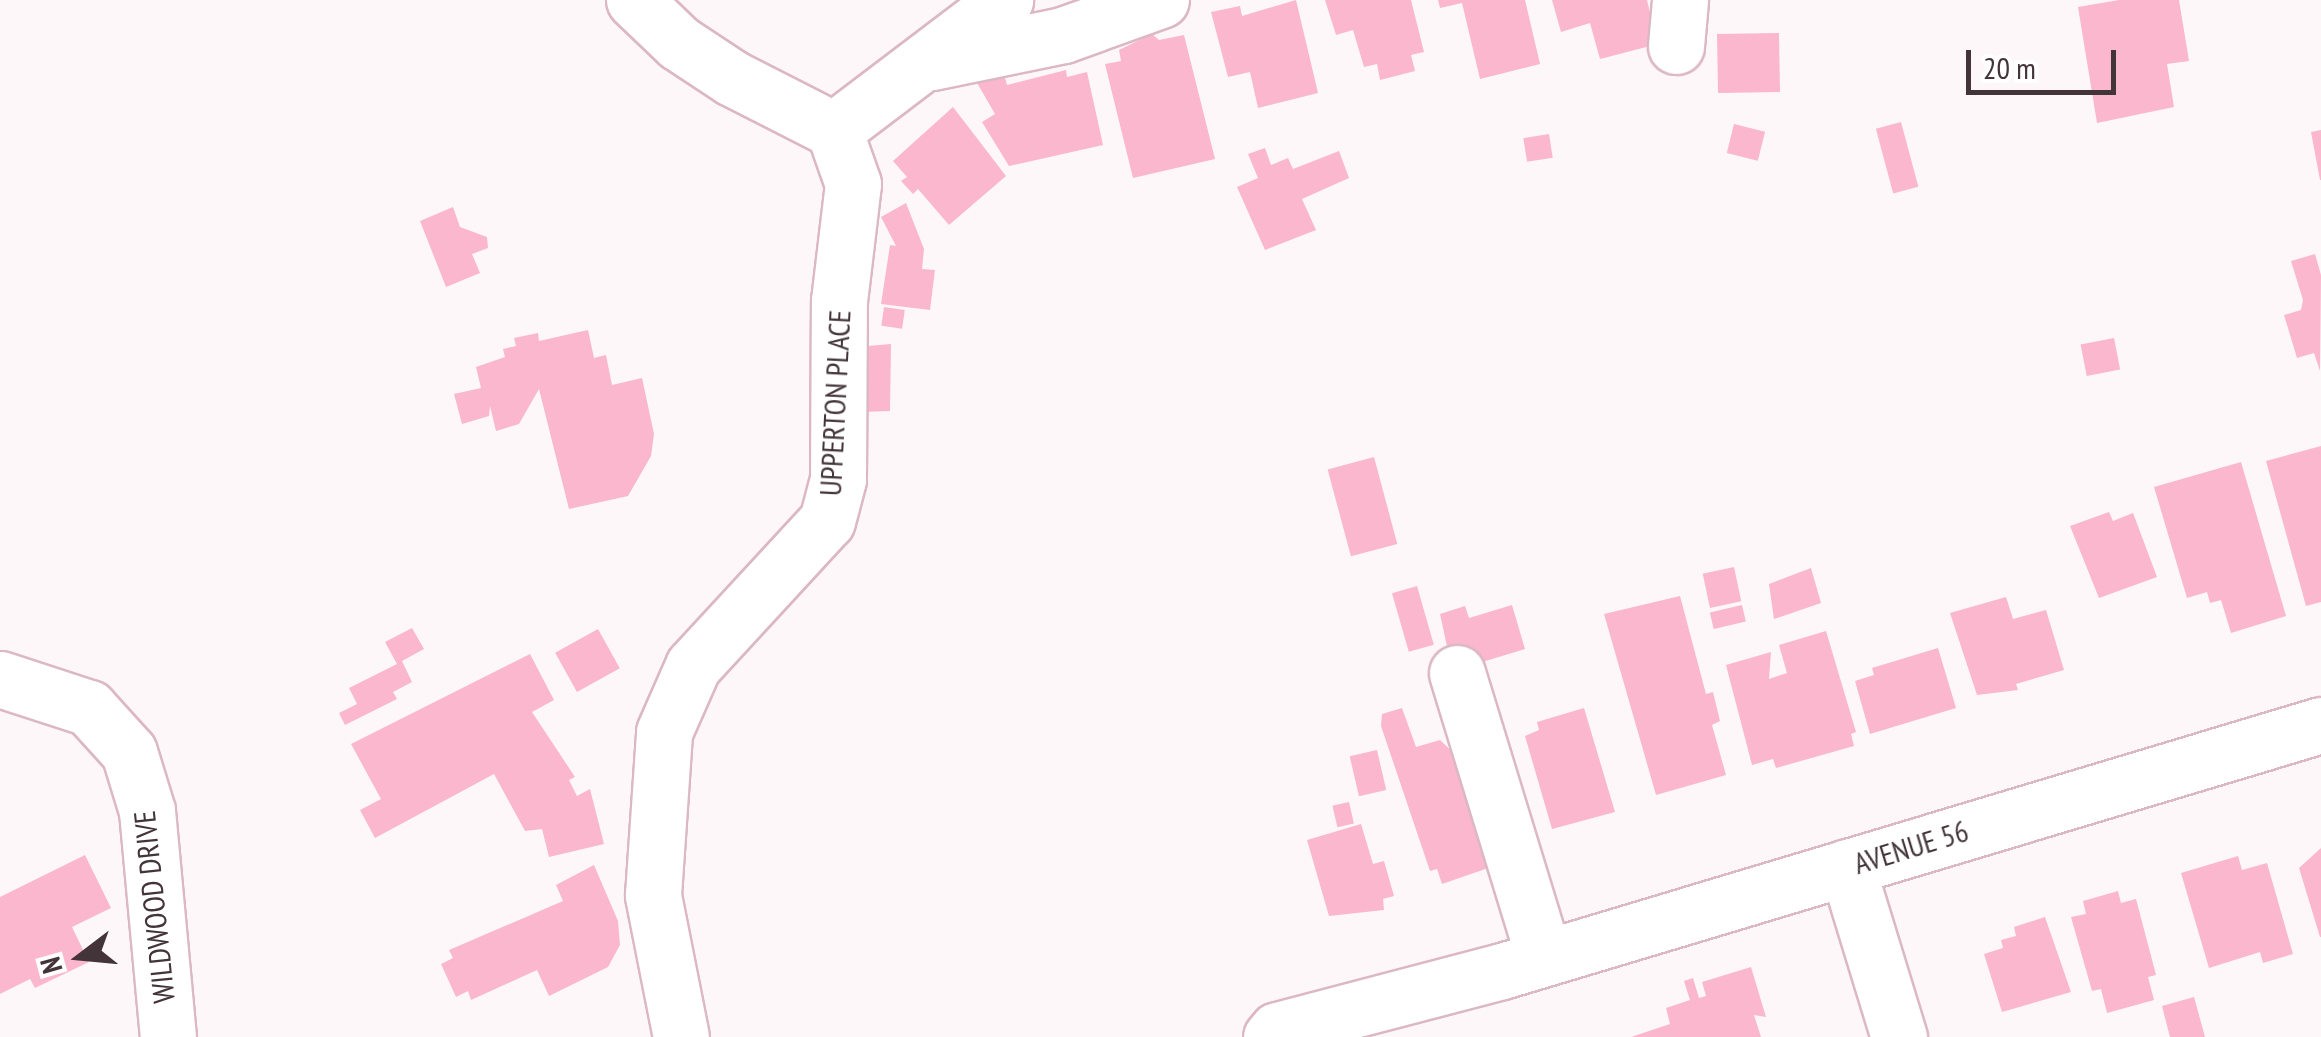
<!DOCTYPE html>
<style>
body{margin:0}
#map{position:relative;width:2321px;height:1037px;overflow:hidden;background:#fef7f9;font-family:"PT Sans Narrow",sans-serif}
div>[style]{position:absolute}
.building>*{inset:0;background:#fab7ce;transform-origin:0 0}
.roads{filter:drop-shadow(2px 0 #dbb8c3) drop-shadow(-2px 0 #dbb8c3) drop-shadow(0 2px #dbb8c3) drop-shadow(0 -2px #dbb8c3)}
.minor>*{height:55px;margin:-27.5px;padding:0 27.5px;transform-origin:27.5px;border-radius:27.5px;background:#fff}
span{translate:-50% -50%;white-space:nowrap;text-align:center;line-height:1.15;-webkit-text-stroke:8px #fff;paint-order:stroke}
.street-label{font-size:30px;color:#423438}
.north{position:absolute;left:30px;top:907px;width:100px;height:100px;-webkit-text-stroke:8px #fff;paint-order:stroke;rotate:254deg;font-size:28px;font-weight:700;line-height:40px;text-align:center;color:#423438}
.north::after{content:'';display:block;margin:auto;width:35px;height:45px;background:#423438;clip-path:polygon(50% 0,100% 100%,50% 72%,0 100%)}
.scale{position:absolute;left:1966px;top:50px;width:150px;height:45px;box-sizing:border-box;border:5px solid #423438;border-top:0;padding-left:12px;font-size:30px;line-height:35px;white-space:nowrap;color:#423438;-webkit-text-stroke:8px #fff;paint-order:stroke}
</style>
<div id="map">
<div class="building">
<div style="clip-path:polygon(1296px 0,1318px 93px,1258px 108px,1250px 72px,1228px 77px,1211px 12px,1240px 6px,1242px 16px)"></div>
<div style="clip-path:polygon(1325px 0,1411px 0,1424px 52px,1411px 55px,1415px 71px,1380px 80px,1377px 64px,1364px 67px,1353px 30px,1336px 35px)"></div>
<div style="clip-path:polygon(1438px 0,1525px 0,1540px 64px,1480px 79px,1462px 3px,1440px 8px)"></div>
<div style="clip-path:polygon(1552px 0,1647px 0,1658px 44px,1600px 59px,1590px 23px,1561px 32px)"></div>
<div style="clip-path:polygon(2119px 0,2179px 0,2189px 61px,2167px 64px,2174px 107px,2097px 123px,2078px 7px)"></div>
<div style="left:1779px;top:33px;width:59px;height:62px;rotate:89deg"></div>
<div style="clip-path:polygon(1152px 34px,1159px 40px,1184px 35px,1215px 159px,1133px 178px,1105px 64px,1121px 61px,1119px 50px)"></div>
<div style="clip-path:polygon(1001px 62px,1007px 85px,1066px 70px,1067px 77px,1087px 72px,1103px 145px,1009px 166px,982px 122px,995px 114px,969px 69px)"></div>
<div style="clip-path:polygon(953px 107px,1006px 176px,949px 225px,918px 189px,913px 194px,901px 181px,907px 177px,893px 161px)"></div>
<div style="left:1901px;top:122px;width:67px;height:26px;rotate:75deg"></div>
<div style="left:1734px;top:124px;width:32px;height:30px;rotate:14deg"></div>
<div style="clip-path:polygon(2321px 130px,2321px 180px,2320px 180px,2311px 132px)"></div>
<div style="left:1549px;top:134px;width:24px;height:26px;rotate:81deg"></div>
<div style="clip-path:polygon(1265px 148px,1271px 165px,1288px 158px,1293px 169px,1339px 151px,1349px 178px,1302px 199px,1316px 230px,1265px 250px,1237px 187px,1258px 178px,1248px 154px)"></div>
<div style="clip-path:polygon(906px 203px,924px 249px,922px 269px,935px 270px,930px 310px,881px 304px,890px 245px,896px 246px,881px 217px)"></div>
<div style="clip-path:polygon(453px 207px,460px 227px,487px 237px,488px 248px,472px 254px,480px 273px,446px 287px,420px 221px)"></div>
<div style="clip-path:polygon(2315px 254px,2321px 275px,2320px 371px,2314px 353px,2297px 358px,2284px 315px,2301px 310px,2303px 300px,2291px 261px)"></div>
<div style="left:884px;top:307px;width:21px;height:19px;rotate:8deg"></div>
<div style="clip-path:polygon(588px 330px,594px 358px,606px 355px,612px 385px,642px 378px,654px 434px,651px 456px,628px 496px,569px 509px,539px 389px,519px 424px,496px 431px,490px 406px,489px 416px,462px 424px,454px 394px,481px 388px,476px 367px,505px 357px,503px 349px,516px 346px,514px 338px,538px 333px,539px 341px)"></div>
<div style="left:2114px;top:338px;width:32px;height:34px;rotate:79deg"></div>
<div style="clip-path:polygon(891px 344px,890px 411px,862px 412px,856px 347px)"></div>
<div style="clip-path:polygon(2321px 446px,2321px 602px,2306px 606px,2266px 461px)"></div>
<div style="left:1374px;top:457px;width:90px;height:48px;rotate:75deg"></div>
<div style="clip-path:polygon(2241px 462px,2286px 616px,2231px 633px,2221px 600px,2210px 603px,2207px 592px,2187px 598px,2154px 487px)"></div>
<div style="clip-path:polygon(2109px 512px,2113px 521px,2133px 513px,2157px 577px,2099px 598px,2070px 526px)"></div>
<div style="left:1734px;top:567px;width:35px;height:32px;rotate:78deg"></div>
<div style="clip-path:polygon(1811px 568px,1821px 603px,1774px 619px,1769px 584px)"></div>
<div style="left:1417px;top:586px;width:61px;height:26px;rotate:74deg"></div>
<div style="clip-path:polygon(1680px 596px,1706px 694px,1713px 692px,1720px 721px,1712px 725px,1726px 775px,1656px 795px,1604px 614px)"></div>
<div style="clip-path:polygon(2006px 597px,2013px 619px,2046px 610px,2064px 670px,2016px 684px,2018px 690px,1977px 695px,1950px 613px)"></div>
<div style="clip-path:polygon(1512px 605px,1525px 649px,1479px 663px,1475px 652px,1450px 660px,1440px 614px,1465px 606px,1469px 618px)"></div>
<div style="left:1742px;top:605px;width:17px;height:33px;rotate:77deg"></div>
<div style="clip-path:polygon(412px 628px,424px 649px,402px 661px,412px 682px,393px 692px,397px 699px,345px 725px,339px 713px,357px 704px,349px 688px,397px 664px,385px 642px)"></div>
<div style="left:598px;top:629px;width:45px;height:49px;rotate:61deg"></div>
<div style="clip-path:polygon(1826px 631px,1856px 732px,1851px 734px,1854px 746px,1776px 768px,1773px 759px,1752px 765px,1726px 665px,1771px 652px,1769px 679px,1787px 673px,1779px 645px)"></div>
<div style="clip-path:polygon(1938px 648px,1956px 708px,1870px 734px,1855px 681px,1874px 675px,1872px 668px)"></div>
<div style="clip-path:polygon(530px 654px,554px 700px,532px 712px,575px 777px,569px 780px,577px 796px,590px 789px,604px 844px,549px 857px,542px 829px,525px 831px,494px 774px,375px 838px,360px 810px,381px 799px,351px 744px)"></div>
<div style="clip-path:polygon(1402px 708px,1416px 747px,1440px 740px,1458px 757px,1494px 866px,1442px 884px,1437px 869px,1430px 871px,1381px 726px,1382px 714px)"></div>
<div style="clip-path:polygon(1584px 708px,1615px 812px,1552px 829px,1525px 736px,1539px 730px,1537px 722px)"></div>
<div style="left:1377px;top:750px;width:41px;height:28px;rotate:77deg"></div>
<div style="left:1349px;top:802px;width:22px;height:17px;rotate:77deg"></div>
<div style="clip-path:polygon(1361px 824px,1373px 864px,1384px 861px,1394px 896px,1383px 899px,1384px 910px,1329px 916px,1307px 840px)"></div>
<div style="clip-path:polygon(2321px 848px,2321px 937px,2320px 937px,2299px 868px)"></div>
<div style="clip-path:polygon(85px 855px,111px 908px,72px 927px,89px 962px,35px 988px,30px 979px,0 994px,0 897px)"></div>
<div style="clip-path:polygon(2238px 856px,2242px 870px,2267px 863px,2293px 954px,2263px 963px,2260px 952px,2209px 968px,2181px 873px)"></div>
<div style="clip-path:polygon(594px 865px,618px 921px,620px 945px,608px 967px,549px 996px,537px 970px,471px 1000px,468px 991px,456px 997px,441px 964px,453px 958px,449px 950px,563px 901px,556px 885px)"></div>
<div style="clip-path:polygon(2118px 891px,2121px 903px,2136px 899px,2156px 975px,2148px 977px,2154px 1000px,2107px 1013px,2101px 989px,2092px 991px,2071px 917px,2086px 914px,2083px 901px)"></div>
<div style="clip-path:polygon(2045px 917px,2071px 992px,2002px 1012px,1984px 954px,2003px 948px,2001px 940px,2016px 936px,2014px 927px)"></div>
<div style="clip-path:polygon(1751px 967px,1766px 1017px,1754px 1015px,1761px 1037px,1631px 1037px,1670px 1024px,1666px 1008px,1690px 1000px,1684px 981px,1693px 978px,1699px 998px,1706px 996px,1702px 982px)"></div>
<div style="clip-path:polygon(2194px 997px,2205px 1037px,2170px 1037px,2162px 1006px)"></div>
</div>
<div class="roads">
<div class="minor">
<div style="left:634px;top:0;width:62px;rotate:43.7deg"></div>
<div style="left:679px;top:43px;width:64px;rotate:33.4deg"></div>
<div style="left:732px;top:78px;width:114px;rotate:27deg"></div>
<div style="left:834px;top:130px;width:215px;rotate:-37.2deg"></div>
<div style="left:1676px;top:46px;width:46px;rotate:-85deg"></div>
<div style="left:932px;top:62px;width:134px;rotate:-11.6deg"></div>
<div style="left:1063px;top:35px;width:104px;rotate:-19.7deg"></div>
<div style="left:1457px;top:673px;width:298px;rotate:73deg"></div>
<div style="left:0;top:679px;width:94px;rotate:18deg"></div>
<div style="left:89px;top:708px;width:59px;rotate:47.7deg"></div>
<div style="left:129px;top:752px;width:62px;rotate:73deg"></div>
<div style="left:147px;top:811px;width:227px;rotate:84.7deg"></div>
<div style="left:1847px;top:867px;width:178px;rotate:73deg"></div>
<div style="left:681px;top:1037px;width:145px;rotate:-101.2deg"></div>
<div style="left:653px;top:895px;width:163px;rotate:-86.1deg"></div>
<div style="left:664px;top:732px;width:72px;rotate:-66.3deg"></div>
<div style="left:693px;top:666px;width:197px;rotate:-47.3deg"></div>
<div style="left:827px;top:521px;width:43px;rotate:-75.3deg"></div>
<div style="left:838px;top:479px;width:178px;rotate:-89.7deg"></div>
<div style="left:839px;top:301px;width:118px;rotate:-83.2deg"></div>
<div style="left:853px;top:184px;width:57px;rotate:-109.4deg"></div>
<div style="left:1271px;top:1037px;width:9px;rotate:-49deg"></div>
<div style="left:1277px;top:1030px;width:233px;rotate:-14.7deg"></div>
<div style="left:1502px;top:971px;width:855px;rotate:-16.72deg"></div>
</div>
</div>
<div class="street-label">
<span style="left:835px;top:403px;rotate:-87deg">UPPERTON PLACE</span>
<span style="left:1911px;top:847px;rotate:-17deg">AVENUE 56</span>
<span style="left:154px;top:907px;rotate:-96deg">WILDWOOD DRIVE</span>
</div>
<div class="north">N</div>
<div class="scale">20 m</div>
</div>
